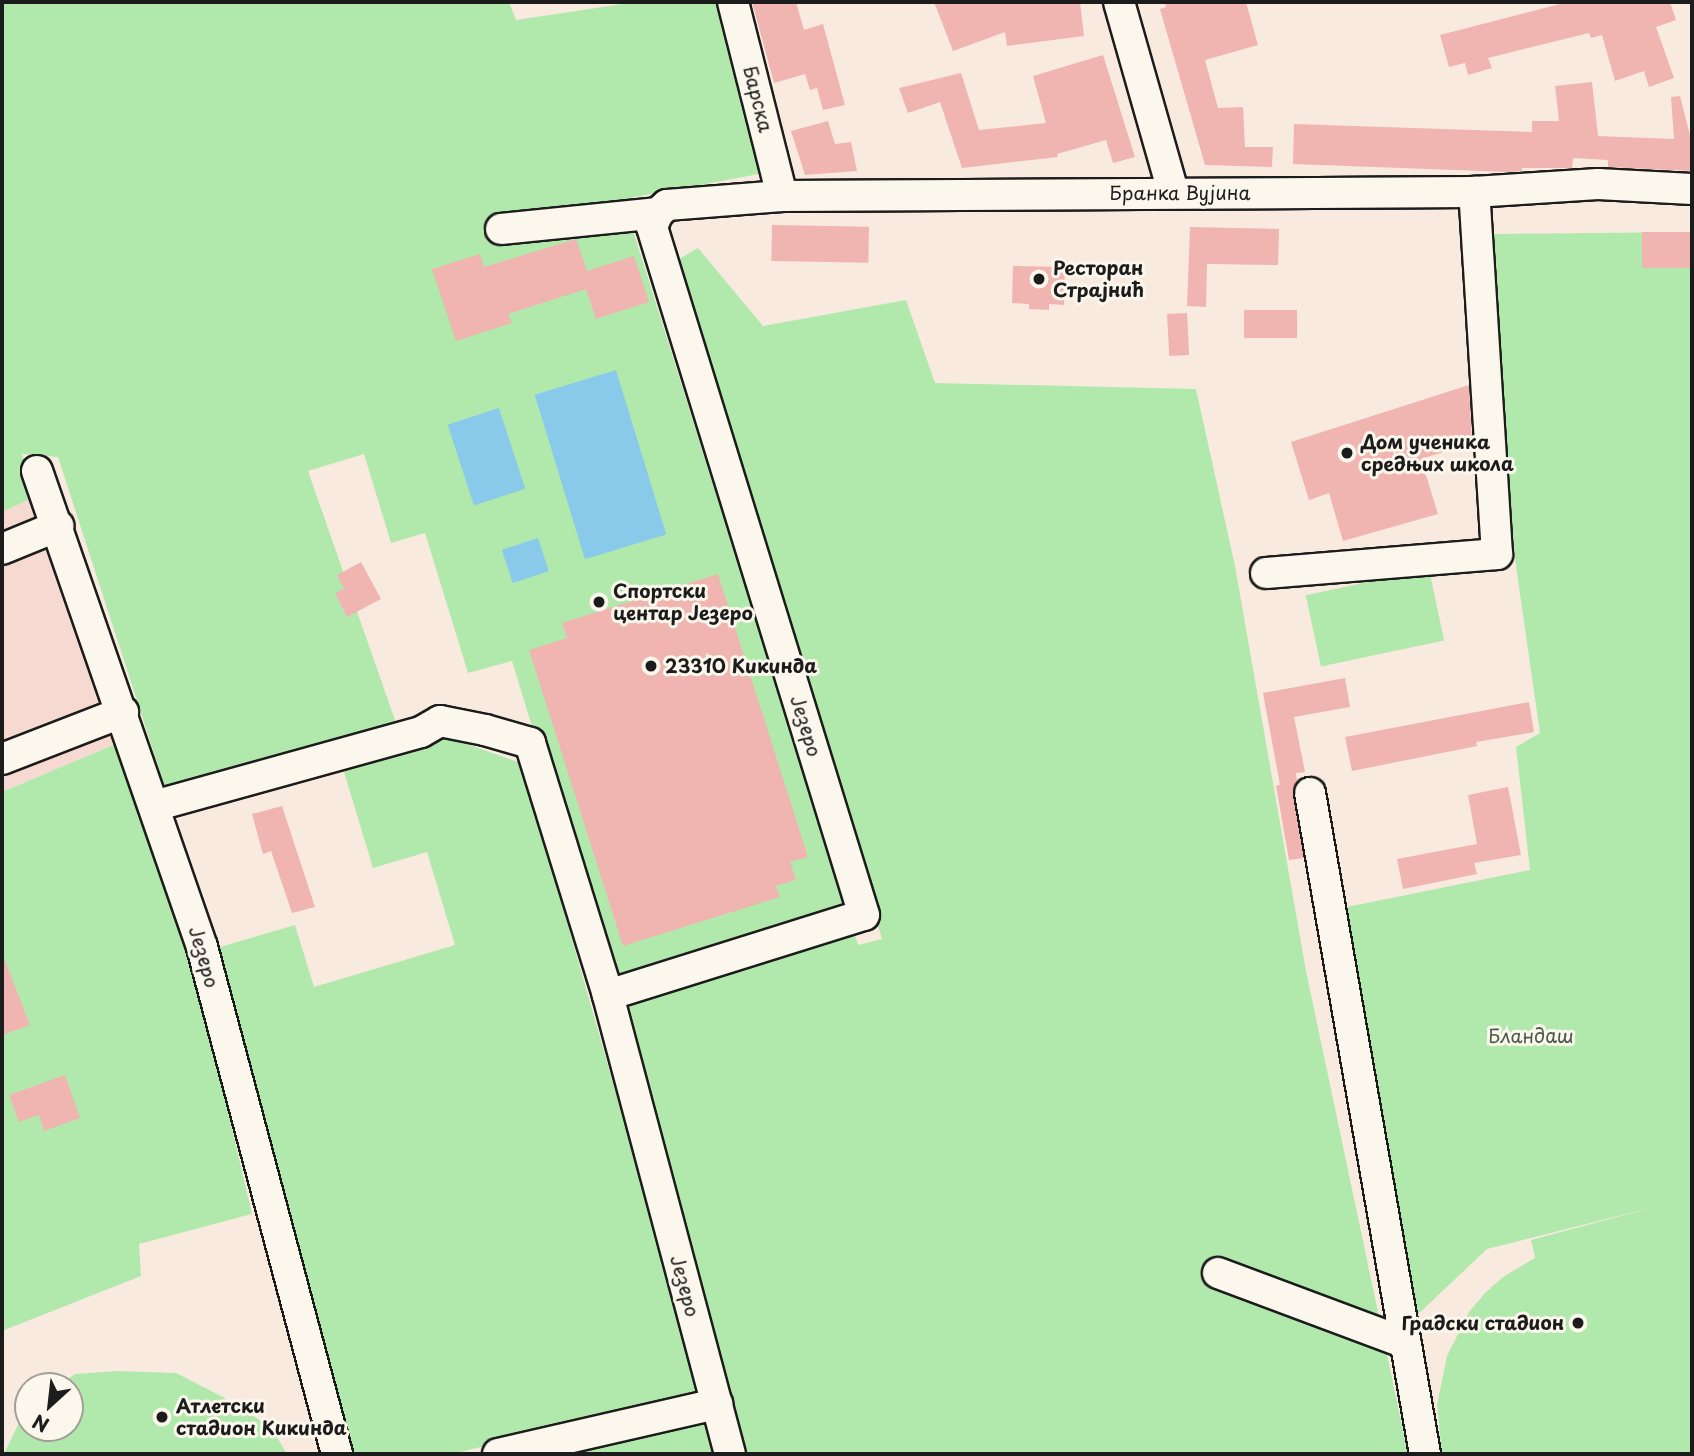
<!DOCTYPE html>
<meta charset="utf-8">
<style>
body{margin:0}
#map{position:relative;width:1694px;height:1456px;overflow:hidden;background:#f9eae0;font-family:"Playpen Sans",sans-serif}
div>[style]{position:absolute}
.built>*{inset:0;background:#f6dad2}
.green>*{inset:0;background:#b1e9ad;transform-origin:0 0}
.water>*{inset:0;background:#89caea;transform-origin:0 0}
.building>*{inset:0;background:#f0b5b0;transform-origin:0 0}
.roads{filter:drop-shadow(2px 0 #1c1c1c) drop-shadow(-2px 0 #1c1c1c) drop-shadow(0 2px #1c1c1c) drop-shadow(0 -2px #1c1c1c)}
.minor>*{height:30px;margin:-15px;padding:0 15px;transform-origin:15px;border-radius:15px;background:#fbf7ec}
.dots>*{width:19px;height:19px;translate:-50% -50%;box-sizing:border-box;border:4px solid #fbf7ec;border-radius:50%}
span{translate:-50% -50%;white-space:nowrap;text-align:center;line-height:1.15;-webkit-text-stroke:6px #fbf7ec;paint-order:stroke}
.street-label{font-size:19px;color:#1c1c1c}
.poi-label{font-size:19px;color:#1c1c1c;font-weight:700}
.left{translate:0 -50%;text-align:left}
.right{translate:-100% -50%;text-align:right}
.park-label{font-size:19px;color:#495a48}
.frame{position:absolute;inset:0;border:4px solid #1c1c1c;pointer-events:none}
.north{position:absolute;left:14px;top:1372px;width:70px;height:70px;box-sizing:border-box;background:#fbf7ec;border:2px solid #a29f99;border-radius:50%;rotate:207deg;font-size:19px;font-weight:700;line-height:28px;text-align:center;color:#1c1c1c}
.north::after{content:'';display:block;margin:auto;width:24px;height:32px;background:#1c1c1c;clip-path:polygon(50% 0,100% 100%,50% 72%,0 100%)}
</style>
<div id="map">
<div class="built">
<div style="clip-path:polygon(35px 497px,123px 741px,2px 792px,2px 512px)"></div>
</div>
<div class="green">
<div style="clip-path:polygon(2px 2px,509px 2px,516px 20px,636px 2px,723px 2px,759px 174px,630px 198px,631px 224px,858px 945px,882px 939px,703px 348px,679px 259px,698px 248px,763px 326px,906px 300px,935px 383px,1196px 389px,1235px 566px,1306px 971px,1408px 1454px,746px 1454px,622px 1022px,512px 661px,468px 673px,425px 533px,391px 543px,364px 454px,308px 471px,396px 723px,165px 787px,58px 457px,22px 454px,35px 497px,2px 512px)"></div>
<div style="clip-path:polygon(1692px 232px,1692px 1454px,1442px 1454px,1437px 1405px,1447px 1356px,1469px 1312px,1485px 1293px,1503px 1277px,1535px 1258px,1531px 1240px,1662px 1205px,1487px 1249px,1413px 1319px,1347px 907px,1530px 870px,1516px 747px,1540px 733px,1515px 559px,1490px 234px)"></div>
<div style="left:1429px;top:569px;width:73px;height:126px;rotate:78deg"></div>
<div style="clip-path:polygon(450px 738px,526px 765px,566px 918px,702px 1396px,451px 1454px,354px 1454px,217px 948px,295px 925px,314px 987px,455px 945px,427px 852px,373px 868px,341px 762px)"></div>
<div style="clip-path:polygon(123px 741px,203px 1005px,252px 1214px,139px 1244px,141px 1276px,2px 1331px,2px 792px)"></div>
<div style="clip-path:polygon(117px 1371px,176px 1373px,223px 1397px,271px 1427px,287px 1454px,4px 1454px,27px 1406px,28px 1428px,70px 1428px,70px 1386px,58px 1386px,75px 1374px)"></div>
<div style="clip-path:polygon(706px 1419px,715px 1454px,571px 1454px)"></div>
</div>
<div class="water">
<div style="left:616px;top:370px;width:172px;height:85px;rotate:73deg"></div>
<div style="left:499px;top:408px;width:85px;height:54px;rotate:72deg"></div>
<div style="left:538px;top:538px;width:35px;height:38px;rotate:72deg"></div>
</div>
<div class="building">
<div style="clip-path:polygon(752px 2px,796px 2px,804px 30px,823px 24px,845px 105px,823px 110px,817px 88px,810px 90px,805px 74px,774px 83px)"></div>
<div style="clip-path:polygon(934px 2px,1080px 2px,1084px 36px,1007px 46px,1005px 32px,953px 51px)"></div>
<div style="clip-path:polygon(1165px 2px,1246px 2px,1258px 45px,1205px 60px,1218px 108px,1243px 107px,1245px 147px,1273px 147px,1272px 167px,1205px 165px,1160px 9px,1166px 7px)"></div>
<div style="clip-path:polygon(1568px 2px,1670px 2px,1676px 20px,1656px 27px,1674px 78px,1649px 87px,1644px 71px,1615px 81px,1602px 35px,1591px 38px,1589px 33px,1488px 58px,1492px 68px,1468px 75px,1465px 63px,1449px 67px,1440px 35px)"></div>
<div style="clip-path:polygon(1103px 55px,1135px 157px,1113px 163px,1106px 140px,1057px 154px,1058px 157px,962px 168px,940px 102px,908px 113px,899px 88px,961px 73px,979px 130px,1046px 123px,1033px 76px)"></div>
<div style="clip-path:polygon(1592px 82px,1598px 136px,1674px 139px,1671px 97px,1680px 96px,1692px 143px,1692px 171px,1608px 167px,1608px 160px,1573px 158px,1572px 168px,1522px 168px,1522px 171px,1510px 172px,1293px 164px,1294px 124px,1532px 132px,1532px 121px,1559px 121px,1555px 86px)"></div>
<div style="clip-path:polygon(828px 121px,835px 144px,851px 142px,857px 171px,805px 175px,791px 131px)"></div>
<div style="left:772px;top:225px;width:97px;height:36px;rotate:1deg"></div>
<div style="clip-path:polygon(1190px 227px,1279px 229px,1278px 265px,1207px 264px,1206px 307px,1187px 306px)"></div>
<div style="left:1692px;top:232px;width:36px;height:50px;rotate:90deg"></div>
<div style="clip-path:polygon(576px 239px,587px 271px,634px 256px,649px 302px,596px 319px,586px 289px,508px 314px,512px 323px,456px 341px,432px 269px,480px 254px,484px 267px)"></div>
<div style="clip-path:polygon(1013px 266px,1065px 267px,1064px 305px,1049px 304px,1049px 310px,1029px 309px,1029px 304px,1012px 303px)"></div>
<div style="left:1297px;top:310px;width:28px;height:53px;rotate:90deg"></div>
<div style="left:1187px;top:313px;width:42px;height:20px;rotate:87deg"></div>
<div style="clip-path:polygon(1469px 385px,1472px 443px,1421px 459px,1438px 514px,1343px 541px,1329px 493px,1309px 500px,1291px 442px)"></div>
<div style="clip-path:polygon(361px 562px,381px 599px,347px 617px,335px 593px,344px 589px,337px 575px)"></div>
<div style="clip-path:polygon(718px 574px,808px 857px,790px 862px,796px 880px,776px 886px,780px 897px,623px 946px,529px 650px,567px 638px,562px 623px)"></div>
<div style="clip-path:polygon(1345px 678px,1350px 707px,1294px 717px,1305px 772px,1296px 773px,1297px 782px,1293px 795px,1304px 858px,1289px 860px,1276px 786px,1280px 785px,1263px 693px)"></div>
<div style="clip-path:polygon(1529px 702px,1534px 732px,1476px 742px,1477px 746px,1352px 771px,1345px 737px)"></div>
<div style="clip-path:polygon(1508px 787px,1521px 855px,1474px 863px,1477px 874px,1403px 889px,1397px 859px,1477px 844px,1468px 795px)"></div>
<div style="clip-path:polygon(282px 806px,315px 907px,292px 913px,271px 851px,263px 854px,252px 814px)"></div>
<div style="clip-path:polygon(2px 953px,30px 1025px,2px 1035px)"></div>
<div style="clip-path:polygon(65px 1075px,80px 1118px,44px 1131px,39px 1115px,19px 1122px,9px 1095px)"></div>
</div>
<div class="roads">
<div class="minor">
<div style="left:733px;top:2px;width:200px;rotate:75.8deg"></div>
<div style="left:1119px;top:2px;width:198px;rotate:74.1deg"></div>
<div style="left:501px;top:229px;width:158px;rotate:-5.8deg"></div>
<div style="left:37px;top:471px;width:504px;rotate:70.88deg"></div>
<div style="left:202px;top:947px;width:525px;rotate:75.09deg"></div>
<div style="left:2px;top:549px;width:61px;rotate:-22.3deg"></div>
<div style="left:1266px;top:573px;width:232px;rotate:-4.7deg"></div>
<div style="left:1497px;top:554px;width:363px;rotate:-93.6deg"></div>
<div style="left:2px;top:759px;width:130px;rotate:-21.2deg"></div>
<div style="left:1310px;top:793px;width:671px;rotate:80.13deg"></div>
<div style="left:154px;top:806px;width:277px;rotate:-15.5deg"></div>
<div style="left:421px;top:732px;width:22px;rotate:-30deg"></div>
<div style="left:440px;top:721px;width:46px;rotate:11.3deg"></div>
<div style="left:485px;top:730px;width:47px;rotate:16.1deg"></div>
<div style="left:530px;top:743px;width:264px;rotate:72.8deg"></div>
<div style="left:1218px;top:1273px;width:200px;rotate:20.5deg"></div>
<div style="left:498px;top:1454px;width:225px;rotate:-12.9deg"></div>
<div style="left:730px;top:1454px;width:475px;rotate:-104.9deg"></div>
<div style="left:608px;top:995px;width:268px;rotate:-17.4deg"></div>
<div style="left:864px;top:915px;width:720px;rotate:-107.13deg"></div>
<div style="left:652px;top:227px;width:15px;rotate:-67deg"></div>
<div style="left:658px;top:213px;width:12px;rotate:-42deg"></div>
<div style="left:667px;top:205px;width:115px;rotate:-4.5deg"></div>
<div style="left:782px;top:196px;width:692px;rotate:-0.33deg"></div>
<div style="left:1474px;top:192px;width:124px;rotate:-3.7deg"></div>
<div style="left:1598px;top:184px;width:94px;rotate:3deg"></div>
</div>
</div>
<div class="dots">
<div style="left:1039px;top:279px;background:#1c1c1c"></div>
<div style="left:1347px;top:453px;background:#1c1c1c"></div>
<div style="left:599px;top:602px;background:#1c1c1c"></div>
<div style="left:651px;top:666px;background:#1c1c1c"></div>
<div style="left:1578px;top:1323px;background:#1c1c1c"></div>
<div style="left:162px;top:1417px;background:#1c1c1c"></div>
</div>
<div class="street-label">
<span style="left:758px;top:99px;rotate:76deg">Барска</span>
<span style="left:1180px;top:193px">Бранка Вујина</span>
<span style="left:806px;top:726px;rotate:73deg">Језеро</span>
<span style="left:204px;top:957px;rotate:74deg">Језеро</span>
<span style="left:685px;top:1286px;rotate:75deg">Језеро</span>
</div>
<div class="poi-label">
<span class="left" style="left:1053px;top:279px">Ресторан<br>Страјнић</span>
<span class="left" style="left:1361px;top:453px">Дом ученика<br>средњих школа</span>
<span class="left" style="left:613px;top:602px">Спортски<br>центар Језеро</span>
<span class="left" style="left:665px;top:666px">23310 Кикинда</span>
<span class="right" style="left:1564px;top:1323px">Градски стадион</span>
<span class="left" style="left:176px;top:1417px">Атлетски<br>стадион Кикинда</span>
</div>
<div class="park-label">
<span style="left:1531px;top:1036px">Бландаш</span>
</div>
<div class="frame"></div>
<div class="north">N</div>
</div>
